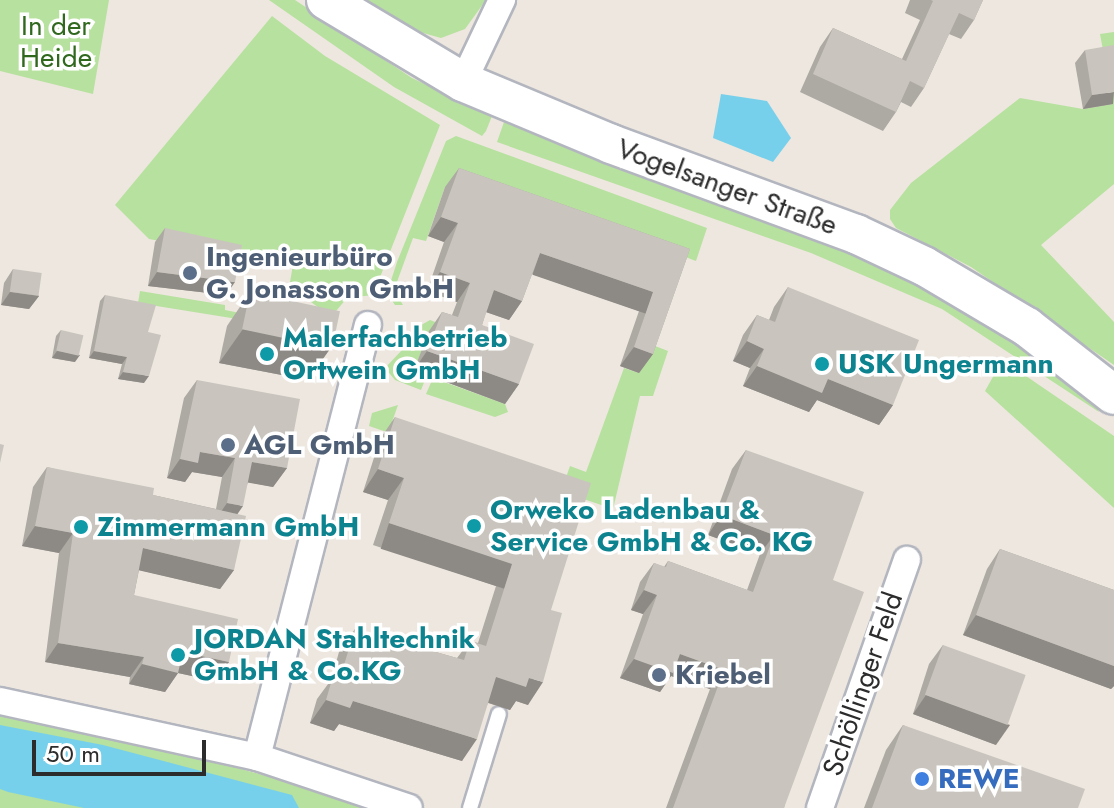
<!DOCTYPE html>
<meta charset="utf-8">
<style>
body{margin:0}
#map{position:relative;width:1114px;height:808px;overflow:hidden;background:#ede7df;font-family:Jost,sans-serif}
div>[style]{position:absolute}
.green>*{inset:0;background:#b7e19e}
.water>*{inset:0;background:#77d0eb}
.roads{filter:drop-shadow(2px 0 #b3b6bf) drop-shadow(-2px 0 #b3b6bf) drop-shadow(0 2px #b3b6bf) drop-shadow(0 -2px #b3b6bf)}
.lane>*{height:14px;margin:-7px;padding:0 7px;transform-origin:7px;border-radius:7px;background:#fff}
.street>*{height:26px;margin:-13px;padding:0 13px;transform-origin:13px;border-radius:13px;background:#fff}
.secondary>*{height:38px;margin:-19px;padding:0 19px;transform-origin:19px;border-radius:19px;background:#fff}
.wall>*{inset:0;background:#ada9a3}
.shaded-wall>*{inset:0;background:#8d8a85;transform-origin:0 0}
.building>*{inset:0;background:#c9c5be;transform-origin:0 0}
.dots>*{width:22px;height:22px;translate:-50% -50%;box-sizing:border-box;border:4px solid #fff;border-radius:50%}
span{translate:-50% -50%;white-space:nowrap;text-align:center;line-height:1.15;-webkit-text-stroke:7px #fff;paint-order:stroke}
.park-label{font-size:28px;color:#30681e}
.street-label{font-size:28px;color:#2c2c2c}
.service-label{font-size:28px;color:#4e5e75;font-weight:700}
.left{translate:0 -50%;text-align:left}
.culture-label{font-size:28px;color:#0d838f;font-weight:700}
.shop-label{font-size:28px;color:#366cbe;font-weight:700}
.scale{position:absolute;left:32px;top:740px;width:174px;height:36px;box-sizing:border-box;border:4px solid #2c2c2c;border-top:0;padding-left:10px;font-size:24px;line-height:28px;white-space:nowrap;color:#2c2c2c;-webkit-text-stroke:6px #fff;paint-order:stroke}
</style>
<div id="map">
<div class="green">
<div style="clip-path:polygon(0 0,109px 0,93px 94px,0 71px)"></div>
<div style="clip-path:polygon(269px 0,295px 0,412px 78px,492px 116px,486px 131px,482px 136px,394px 87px)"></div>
<div style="clip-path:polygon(362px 0,486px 0,465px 29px,441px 38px,409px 29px)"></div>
<div style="clip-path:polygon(272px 16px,325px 56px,440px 125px,373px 295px,347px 298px,331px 317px,295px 290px,290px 282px,293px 265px,149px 239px,115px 205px)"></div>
<div style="clip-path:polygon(1114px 32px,1114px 184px,1041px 245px,1114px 322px,1114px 365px,971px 267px,896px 228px,890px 219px,890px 210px,911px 183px,1020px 98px,1083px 109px,1113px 104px,1100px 34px)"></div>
<div style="clip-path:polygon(504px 122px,820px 234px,1000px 326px,1094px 402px,1099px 412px,942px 309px,811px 253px,497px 142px)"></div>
<div style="clip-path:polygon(456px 136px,707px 228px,696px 261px,640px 240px,445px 187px,426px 241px,413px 238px,394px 290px,403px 305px,395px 305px,387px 293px,397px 262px,446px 141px)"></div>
<div style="clip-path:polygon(140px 291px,225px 305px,225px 310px,290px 323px,331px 340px,334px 348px,268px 324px,138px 303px)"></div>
<div style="clip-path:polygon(430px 320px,448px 327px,444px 337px,430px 331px,414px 370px,427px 375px,421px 390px,395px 380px,385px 368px,402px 350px,409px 332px)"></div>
<div style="clip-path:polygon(650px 344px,668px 351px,653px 396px,640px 396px,613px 509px,369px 426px,372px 413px,398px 405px,392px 422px,564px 483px,570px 466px,586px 472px,624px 368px,639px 373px)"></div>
<div style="clip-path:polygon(1007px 363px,1114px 436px,1114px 508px,985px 391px,998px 368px)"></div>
<div style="clip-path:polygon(433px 378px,505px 404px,508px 412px,495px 417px,426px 394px)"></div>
<div style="clip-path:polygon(0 712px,185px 753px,379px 808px,0 808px)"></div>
</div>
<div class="water">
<div style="clip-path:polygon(721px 94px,767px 101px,791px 138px,773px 162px,713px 138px)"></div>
<div style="clip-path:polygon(0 725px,103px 745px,292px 795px,299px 808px,84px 808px,8px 792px,0 789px)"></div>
</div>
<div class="roads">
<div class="lane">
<div style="left:470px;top:808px;width:98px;rotate:-72.9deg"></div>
</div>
<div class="street">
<div style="left:463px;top:82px;width:91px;rotate:-64.6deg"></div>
<div style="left:0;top:701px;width:263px;rotate:12.3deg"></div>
<div style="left:257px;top:757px;width:160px;rotate:18.5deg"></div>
<div style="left:257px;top:757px;width:446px;rotate:-75.6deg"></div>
<div style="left:820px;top:808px;width:263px;rotate:-70.7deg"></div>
</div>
<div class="secondary">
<div style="left:326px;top:0;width:160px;rotate:30.9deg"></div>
<div style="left:463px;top:82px;width:160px;rotate:22.7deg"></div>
<div style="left:611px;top:144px;width:261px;rotate:20.2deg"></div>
<div style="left:856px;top:234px;width:75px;rotate:25.2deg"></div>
<div style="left:924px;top:266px;width:120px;rotate:30.6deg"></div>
<div style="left:1027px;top:327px;width:110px;rotate:38deg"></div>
</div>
</div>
<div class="wall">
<div style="clip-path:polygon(910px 0,983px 0,974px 20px,961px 39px,949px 34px,924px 88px,911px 107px,901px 102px,896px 112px,883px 131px,800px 92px,820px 47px,833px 28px,902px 59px,920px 20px,905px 13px)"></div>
<div style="clip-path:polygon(1085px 50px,1113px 104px,1083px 109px,1075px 63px)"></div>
<div style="clip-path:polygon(459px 168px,690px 249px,653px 354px,639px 373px,620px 366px,639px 311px,532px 274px,522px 301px,509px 320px,486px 312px,482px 325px,519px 384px,505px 404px,414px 370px,429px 331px,442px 312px,452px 315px,457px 302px,427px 291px,444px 242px,428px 236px,445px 187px)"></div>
<div style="clip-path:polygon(165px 228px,226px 295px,148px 286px,155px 242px)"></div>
<div style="clip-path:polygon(13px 269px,39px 296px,29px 309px,1px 305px,4px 283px)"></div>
<div style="clip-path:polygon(788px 287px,893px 405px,879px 425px,817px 400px,809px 412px,743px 386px,750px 368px,733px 361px,743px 335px,757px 315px,769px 320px,774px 307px)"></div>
<div style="clip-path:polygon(250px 292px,332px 346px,308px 380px,219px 363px,227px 326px)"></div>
<div style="clip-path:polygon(105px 295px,148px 332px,144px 383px,118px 379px,122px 364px,89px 358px,100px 301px)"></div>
<div style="clip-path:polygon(61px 330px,75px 362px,52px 358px,56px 336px)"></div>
<div style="clip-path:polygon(197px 380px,287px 468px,273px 487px,248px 482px,237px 514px,234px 570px,220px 589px,139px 570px,134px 595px,229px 662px,215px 681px,178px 673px,165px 692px,129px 684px,130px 677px,45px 662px,59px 553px,22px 546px,33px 487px,47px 467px,153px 495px,216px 509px,222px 477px,192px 472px,185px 482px,167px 478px,184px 398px)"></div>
<div style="clip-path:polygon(395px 417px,551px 610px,528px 705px,516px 701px,510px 710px,488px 703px,462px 761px,339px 724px,334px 731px,310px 723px,317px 699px,331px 680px,339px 652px,355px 629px,457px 658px,470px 641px,478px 643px,496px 586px,373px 545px,388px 500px,363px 492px,380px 439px)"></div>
<div style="clip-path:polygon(746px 450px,833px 580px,784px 808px,666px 808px,710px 689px,671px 676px,660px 692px,620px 678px,643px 614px,631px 610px,640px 582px,654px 563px,664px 567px,668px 561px,747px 590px,760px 554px,708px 535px,732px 469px)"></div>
<div style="clip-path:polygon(1000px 549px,1114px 590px,1114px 686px,1111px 689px,963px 635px,987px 569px)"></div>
<div style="clip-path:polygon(943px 645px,996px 745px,913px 714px,929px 664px)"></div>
<div style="clip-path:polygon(903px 725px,1078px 808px,864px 808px,886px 750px)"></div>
</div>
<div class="shaded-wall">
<div style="clip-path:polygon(1114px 92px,1113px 104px,1083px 109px,1092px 95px)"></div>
<div style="clip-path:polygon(441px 217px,458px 223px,444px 242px,428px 236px)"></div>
<div style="left:540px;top:253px;width:120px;height:23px;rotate:19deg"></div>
<div style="clip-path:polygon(157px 272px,235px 282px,226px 295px,148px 286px)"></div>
<div style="clip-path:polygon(440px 272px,470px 283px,457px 302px,427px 291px)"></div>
<div style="clip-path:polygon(494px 290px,522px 301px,509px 320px,480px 310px)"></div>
<div style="clip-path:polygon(10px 292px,39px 296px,29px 309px,1px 305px)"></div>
<div style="clip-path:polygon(243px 329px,332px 346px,308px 380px,219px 363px)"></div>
<div style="clip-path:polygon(747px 341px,764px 349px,750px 368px,733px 361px)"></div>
<div style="clip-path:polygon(634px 347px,653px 354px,639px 373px,620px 366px)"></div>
<div style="clip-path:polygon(57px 351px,80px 355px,75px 362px,52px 358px)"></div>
<div style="clip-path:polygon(94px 351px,127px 357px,122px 364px,89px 358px)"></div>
<div style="clip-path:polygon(427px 351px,519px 384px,505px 404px,414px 370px)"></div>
<div style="clip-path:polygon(757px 366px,828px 379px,893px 405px,879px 425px,817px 400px,809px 412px,743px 386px)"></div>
<div style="clip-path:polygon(123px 372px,149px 376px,144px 383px,118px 379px)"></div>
<div style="clip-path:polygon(200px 452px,235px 458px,222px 477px,192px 472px,185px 482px,167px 478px,180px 459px)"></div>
<div style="clip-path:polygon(252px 462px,287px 468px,273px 487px,239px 481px)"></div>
<div style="clip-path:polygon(378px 469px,404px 478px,388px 500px,363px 492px)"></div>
<div style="clip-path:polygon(227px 503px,243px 506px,230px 525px,214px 522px)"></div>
<div style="clip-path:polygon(721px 515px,774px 535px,760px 554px,708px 535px)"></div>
<div style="left:389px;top:523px;width:130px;height:27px;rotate:18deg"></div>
<div style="clip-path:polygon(35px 526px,73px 533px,59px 553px,22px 546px)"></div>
<div style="clip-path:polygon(143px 548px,234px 570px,220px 589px,129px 568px)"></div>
<div style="clip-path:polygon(644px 590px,657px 595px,643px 614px,631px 610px)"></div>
<div style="clip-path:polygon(976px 615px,1114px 666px,1114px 686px,1111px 689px,963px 635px)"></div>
<div style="clip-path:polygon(58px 643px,144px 657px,130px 677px,45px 662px)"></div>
<div style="clip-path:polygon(183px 652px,229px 662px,215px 681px,178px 673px,165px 692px,129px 684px,142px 664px)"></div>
<div style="clip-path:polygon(680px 654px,724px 670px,710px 689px,671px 676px,660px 692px,620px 678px,634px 659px)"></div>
<div style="clip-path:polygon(496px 677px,529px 678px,543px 682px,528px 705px,516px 701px,510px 710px,480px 700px)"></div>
<div style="clip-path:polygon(926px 695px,1010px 725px,996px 745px,913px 714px)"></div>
<div style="clip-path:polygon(326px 700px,353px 701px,477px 739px,462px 761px,339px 724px,334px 731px,310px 723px)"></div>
</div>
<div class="building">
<div style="clip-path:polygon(931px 0,983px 0,974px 20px,959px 13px,924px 88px,910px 81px,896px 112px,813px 74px,833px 28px,906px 61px,933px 1px)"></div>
<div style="clip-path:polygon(1114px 45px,1114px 92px,1092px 95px,1085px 50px)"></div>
<div style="clip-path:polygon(459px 168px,690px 249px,653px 354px,634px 347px,653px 292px,540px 253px,522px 301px,494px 290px,482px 325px,534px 344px,519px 384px,427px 351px,442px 312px,458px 317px,470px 283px,440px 272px,458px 223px,441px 217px)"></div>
<div style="clip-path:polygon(165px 228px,242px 245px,235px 282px,157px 272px)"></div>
<div style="left:13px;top:269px;width:29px;height:23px;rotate:8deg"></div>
<div style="clip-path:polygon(788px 287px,919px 340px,893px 405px,828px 379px,822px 393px,757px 366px,764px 349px,747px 341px,757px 315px,775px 322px)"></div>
<div style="left:250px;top:292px;width:92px;height:38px;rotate:12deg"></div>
<div style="clip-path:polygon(105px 295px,156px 305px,148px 332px,161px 335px,149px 376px,123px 372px,127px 357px,94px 351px)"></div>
<div style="left:61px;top:330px;width:23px;height:21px;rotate:13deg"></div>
<div style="clip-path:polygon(197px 380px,300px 399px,287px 468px,252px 462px,243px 506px,227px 503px,235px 458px,200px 452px,198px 463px,180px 459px)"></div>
<div style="clip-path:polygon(395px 417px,591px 483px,551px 610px,562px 613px,543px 682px,529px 678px,526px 687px,496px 677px,477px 739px,353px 701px,350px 708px,326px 700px,333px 676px,340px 678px,355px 629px,464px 660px,470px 641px,486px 646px,512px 564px,389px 523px,404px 478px,378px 469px)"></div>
<div style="clip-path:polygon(0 444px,4px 445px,0 463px)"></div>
<div style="clip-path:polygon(746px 450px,864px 492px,833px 580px,864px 592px,784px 808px,673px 808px,724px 670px,680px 654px,673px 673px,634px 659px,657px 595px,644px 590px,654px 563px,666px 567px,668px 561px,753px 592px,774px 535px,721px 515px)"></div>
<div style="clip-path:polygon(47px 467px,154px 488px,153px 495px,246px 516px,234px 570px,143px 548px,134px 595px,238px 619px,229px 662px,183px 652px,178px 673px,142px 664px,144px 657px,58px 643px,73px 533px,35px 526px)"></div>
<div style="clip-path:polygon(1000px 549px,1114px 590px,1114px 666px,976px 615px)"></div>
<div style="left:943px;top:645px;width:88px;height:53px;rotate:20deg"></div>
<div style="clip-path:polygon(903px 725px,1085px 789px,1078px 808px,872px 808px)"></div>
</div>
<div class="dots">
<div style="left:190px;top:273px;background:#5c6f8a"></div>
<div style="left:267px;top:354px;background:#0f9aa8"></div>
<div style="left:822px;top:364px;background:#0f9aa8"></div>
<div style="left:228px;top:445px;background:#5c6f8a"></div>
<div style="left:474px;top:526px;background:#0f9aa8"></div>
<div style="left:81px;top:527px;background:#0f9aa8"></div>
<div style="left:178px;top:655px;background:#0f9aa8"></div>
<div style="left:659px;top:675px;background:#5c6f8a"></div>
<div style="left:922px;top:779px;background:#3f7fe0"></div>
</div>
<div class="park-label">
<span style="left:56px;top:42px">In der<br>Heide</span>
</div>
<div class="street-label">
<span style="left:727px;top:187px;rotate:20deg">Vogelsanger Straße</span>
<span style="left:863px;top:684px;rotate:-71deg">Schöllinger Feld</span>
</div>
<div class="service-label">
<span class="left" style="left:206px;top:273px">Ingenieurbüro<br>G. Jonasson GmbH</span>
<span class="left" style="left:244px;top:445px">AGL GmbH</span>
<span class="left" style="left:675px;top:675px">Kriebel</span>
</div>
<div class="culture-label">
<span class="left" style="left:283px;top:354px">Malerfachbetrieb<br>Ortwein GmbH</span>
<span class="left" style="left:838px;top:364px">USK Ungermann</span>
<span class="left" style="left:490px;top:526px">Orweko Ladenbau &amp;<br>Service GmbH &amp; Co. KG</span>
<span class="left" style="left:97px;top:527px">Zimmermann GmbH</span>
<span class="left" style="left:194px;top:655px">JORDAN Stahltechnik<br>GmbH &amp; Co.KG</span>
</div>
<div class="shop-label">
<span class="left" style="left:938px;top:779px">REWE</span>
</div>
<div class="scale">50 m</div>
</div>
